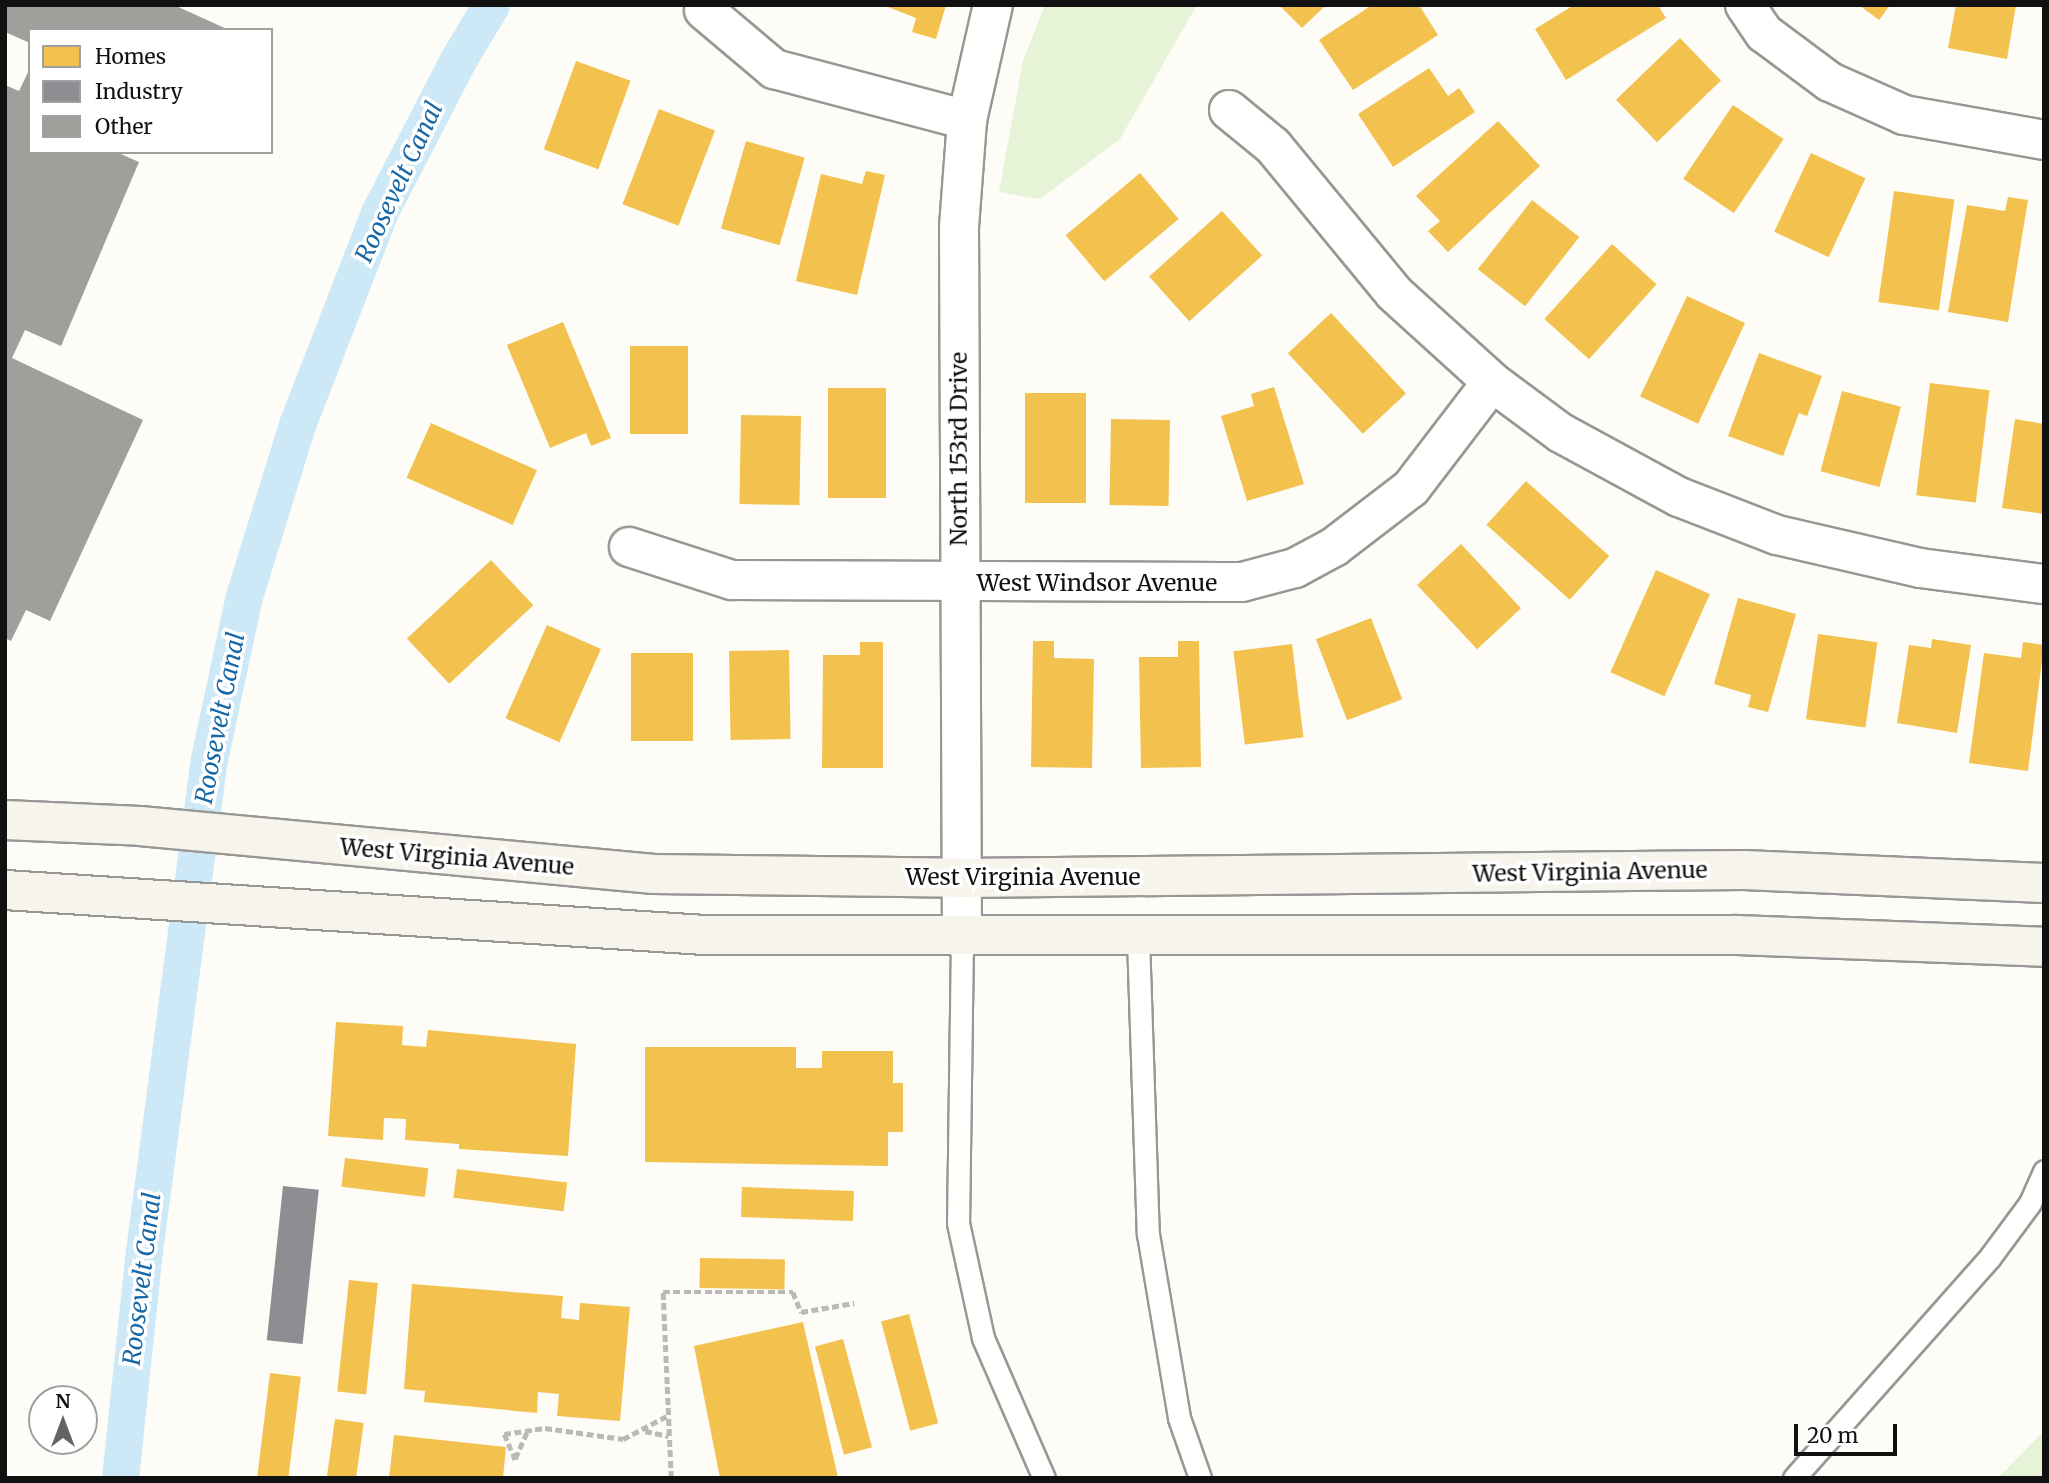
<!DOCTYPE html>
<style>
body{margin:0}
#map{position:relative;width:2049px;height:1483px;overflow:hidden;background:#fdfcf7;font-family:Merriweather,serif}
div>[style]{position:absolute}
.green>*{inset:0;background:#e7f3d7}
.homes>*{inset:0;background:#f2c14e;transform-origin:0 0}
.industry>*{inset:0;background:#8d8d92;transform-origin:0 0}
.canal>*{height:37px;margin:-18.5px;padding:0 18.5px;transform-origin:18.5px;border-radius:18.5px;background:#cde8f7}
.building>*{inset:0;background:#a19f9c}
.path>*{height:4.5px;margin-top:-2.25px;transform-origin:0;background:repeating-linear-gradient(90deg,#b9b9b8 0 7px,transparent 0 10.5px)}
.roads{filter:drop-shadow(2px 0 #979795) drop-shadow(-2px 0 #979795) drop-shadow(0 2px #979795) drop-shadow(0 -2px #979795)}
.lane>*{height:21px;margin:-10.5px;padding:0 10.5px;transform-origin:10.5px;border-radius:10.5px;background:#fffffe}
.street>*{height:38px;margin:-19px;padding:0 19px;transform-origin:19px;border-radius:19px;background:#fffffe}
.secondary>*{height:38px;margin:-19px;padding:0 19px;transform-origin:19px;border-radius:19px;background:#f6f4eb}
span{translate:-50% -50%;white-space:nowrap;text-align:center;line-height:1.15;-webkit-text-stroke:7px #fff;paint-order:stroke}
.street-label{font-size:23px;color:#111}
.water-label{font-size:24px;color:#1768a6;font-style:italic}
.frame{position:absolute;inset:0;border:7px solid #111;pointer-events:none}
.legend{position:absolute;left:28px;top:28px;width:245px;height:126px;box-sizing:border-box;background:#fff;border:2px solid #a0a0a0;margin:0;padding:9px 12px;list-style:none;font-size:21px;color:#111}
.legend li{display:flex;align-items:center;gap:14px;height:35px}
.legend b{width:35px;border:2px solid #a0a0a0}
.north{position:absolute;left:28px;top:1385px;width:70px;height:70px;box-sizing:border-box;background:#fff;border:2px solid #a0a0a0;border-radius:50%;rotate:0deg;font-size:19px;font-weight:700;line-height:28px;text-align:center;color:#111}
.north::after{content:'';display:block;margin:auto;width:24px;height:32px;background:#646362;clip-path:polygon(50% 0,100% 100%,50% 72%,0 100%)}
.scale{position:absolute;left:1794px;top:1424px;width:103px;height:32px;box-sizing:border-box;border:4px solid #111;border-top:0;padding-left:9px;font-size:21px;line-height:24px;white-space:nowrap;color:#111;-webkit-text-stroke:5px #fff;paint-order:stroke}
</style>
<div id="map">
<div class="green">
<div style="clip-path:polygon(1045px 5px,1197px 5px,1120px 139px,1040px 199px,999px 192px,1023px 61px)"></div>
<div style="clip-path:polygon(2044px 1431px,2044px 1478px,1998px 1478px)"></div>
</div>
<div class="homes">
<div style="clip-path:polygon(883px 5px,946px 5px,936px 39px,912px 32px,916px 18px)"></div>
<div style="clip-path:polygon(1279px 5px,1326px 5px,1302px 28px)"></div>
<div style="clip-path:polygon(1372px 5px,1419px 5px,1438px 35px,1353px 90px,1319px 40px)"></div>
<div style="clip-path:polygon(1574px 5px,1658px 5px,1666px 18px,1566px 80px,1535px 29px)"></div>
<div style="clip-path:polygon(1859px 5px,1890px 5px,1879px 20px)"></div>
<div style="clip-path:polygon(1956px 5px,2016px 5px,2007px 59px,1948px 48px)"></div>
<div style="left:1680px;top:38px;width:59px;height:89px;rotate:46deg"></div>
<div style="left:576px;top:61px;width:58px;height:94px;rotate:20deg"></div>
<div style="clip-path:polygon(1429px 68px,1448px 96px,1459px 88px,1475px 112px,1393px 167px,1358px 114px)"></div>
<div style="left:1733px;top:105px;width:61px;height:89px;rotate:34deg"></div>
<div style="left:659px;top:109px;width:60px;height:102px;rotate:21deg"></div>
<div style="clip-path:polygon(1498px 121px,1540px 166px,1448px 252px,1428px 231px,1440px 221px,1416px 196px)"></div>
<div style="left:746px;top:141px;width:61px;height:91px;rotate:16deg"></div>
<div style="left:1811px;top:153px;width:60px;height:87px;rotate:25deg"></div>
<div style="clip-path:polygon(866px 171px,885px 175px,857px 295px,796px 281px,821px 174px,862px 184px)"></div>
<div style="left:1140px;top:173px;width:60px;height:97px;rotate:50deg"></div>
<div style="left:1894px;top:191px;width:61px;height:112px;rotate:8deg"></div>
<div style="clip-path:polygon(2008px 197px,2028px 200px,2008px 322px,1948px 312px,1967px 205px,2005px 211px)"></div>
<div style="left:1532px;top:200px;width:60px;height:88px;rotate:38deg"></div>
<div style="left:1222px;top:211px;width:60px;height:98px;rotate:48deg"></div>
<div style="left:1612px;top:244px;width:60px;height:101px;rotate:42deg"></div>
<div style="left:1687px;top:296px;width:64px;height:111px;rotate:25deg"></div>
<div style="left:1331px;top:313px;width:110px;height:59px;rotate:47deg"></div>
<div style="clip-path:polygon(563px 322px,611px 438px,591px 446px,586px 433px,550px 448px,507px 345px)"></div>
<div style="left:630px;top:346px;width:58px;height:88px"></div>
<div style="clip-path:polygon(1759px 353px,1822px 376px,1807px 416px,1799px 413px,1783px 456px,1728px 436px)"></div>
<div style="left:1930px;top:383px;width:60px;height:113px;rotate:7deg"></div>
<div style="clip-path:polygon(1274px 387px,1304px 484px,1247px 501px,1221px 416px,1254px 406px,1251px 394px)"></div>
<div style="left:828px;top:388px;width:58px;height:110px"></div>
<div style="left:1842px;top:391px;width:61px;height:83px;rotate:15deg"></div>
<div style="left:1025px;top:393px;width:61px;height:110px"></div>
<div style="left:741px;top:415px;width:60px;height:89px;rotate:1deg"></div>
<div style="left:1111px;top:419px;width:59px;height:86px;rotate:1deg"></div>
<div style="clip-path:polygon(2015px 419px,2044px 424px,2044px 514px,2002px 508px)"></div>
<div style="left:431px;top:423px;width:116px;height:60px;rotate:24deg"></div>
<div style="left:1526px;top:481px;width:112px;height:59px;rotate:42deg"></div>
<div style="left:1461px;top:544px;width:88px;height:60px;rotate:47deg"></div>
<div style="left:491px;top:560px;width:62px;height:115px;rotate:47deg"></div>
<div style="left:1656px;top:570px;width:59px;height:112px;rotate:24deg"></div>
<div style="clip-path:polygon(1738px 598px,1796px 614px,1768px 712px,1748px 707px,1751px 695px,1714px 684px)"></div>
<div style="left:1371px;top:618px;width:87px;height:59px;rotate:69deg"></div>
<div style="left:547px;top:625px;width:59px;height:102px;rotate:24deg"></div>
<div style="left:1818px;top:634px;width:60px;height:86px;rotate:8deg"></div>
<div style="clip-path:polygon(1932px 639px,1971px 645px,1957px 733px,1897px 723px,1909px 645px,1931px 648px)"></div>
<div style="clip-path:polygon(1033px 641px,1054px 641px,1054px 658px,1094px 659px,1092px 768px,1031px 767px)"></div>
<div style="clip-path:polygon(1178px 641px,1199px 641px,1201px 767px,1141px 768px,1139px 657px,1178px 657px)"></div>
<div style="clip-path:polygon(860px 642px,883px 642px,883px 768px,822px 768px,823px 655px,860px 655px)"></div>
<div style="clip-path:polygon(2023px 642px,2044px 645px,2028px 771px,1969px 763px,1984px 653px,2021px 658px)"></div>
<div style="left:1292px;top:644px;width:94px;height:59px;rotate:83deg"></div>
<div style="left:789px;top:650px;width:89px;height:60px;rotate:89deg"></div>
<div style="left:631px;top:653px;width:62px;height:88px"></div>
<div style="clip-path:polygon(336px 1022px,403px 1026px,402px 1045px,426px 1047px,428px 1030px,576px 1044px,568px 1156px,459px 1149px,459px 1144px,405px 1140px,406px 1119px,384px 1118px,383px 1140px,328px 1136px)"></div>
<div style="clip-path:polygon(645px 1047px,796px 1047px,796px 1068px,822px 1068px,822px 1051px,893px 1051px,893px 1083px,903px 1083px,903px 1132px,888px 1132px,888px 1166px,645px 1162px)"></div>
<div style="left:345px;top:1158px;width:84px;height:29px;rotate:7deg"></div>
<div style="left:457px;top:1169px;width:111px;height:29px;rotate:7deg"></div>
<div style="left:742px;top:1187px;width:112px;height:30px;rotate:2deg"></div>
<div style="left:700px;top:1258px;width:85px;height:30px;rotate:1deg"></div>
<div style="left:349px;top:1280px;width:29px;height:112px;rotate:6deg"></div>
<div style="clip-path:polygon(412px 1284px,563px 1296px,561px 1318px,579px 1320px,580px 1303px,630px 1307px,620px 1421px,557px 1416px,559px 1394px,538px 1392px,537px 1413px,424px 1402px,425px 1391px,404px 1389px)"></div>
<div style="left:909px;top:1314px;width:113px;height:29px;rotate:75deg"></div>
<div style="clip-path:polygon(803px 1322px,838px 1478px,720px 1478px,694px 1346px)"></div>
<div style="left:843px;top:1339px;width:112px;height:29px;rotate:75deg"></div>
<div style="left:270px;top:1373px;width:31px;height:106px;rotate:7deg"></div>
<div style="left:335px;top:1419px;width:29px;height:60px;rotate:8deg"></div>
<div style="clip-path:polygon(394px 1435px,506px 1447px,503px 1478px,389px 1478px)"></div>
</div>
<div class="industry">
<div style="left:283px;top:1186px;width:36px;height:155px;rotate:6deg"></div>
</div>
<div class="canal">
<div style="left:120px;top:1478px;width:228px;rotate:-84deg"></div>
<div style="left:144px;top:1251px;width:496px;rotate:-82.5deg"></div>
<div style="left:209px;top:759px;width:167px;rotate:-77.9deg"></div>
<div style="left:244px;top:596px;width:182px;rotate:-72.8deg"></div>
<div style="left:298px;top:422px;width:226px;rotate:-68.8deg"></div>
<div style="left:380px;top:211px;width:172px;rotate:-62.7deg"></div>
<div style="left:459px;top:58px;width:62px;rotate:-58.9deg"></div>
</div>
<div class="building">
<div style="clip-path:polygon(5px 5px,174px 5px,229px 30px,30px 30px,30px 43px,5px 32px)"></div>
<div style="clip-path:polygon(30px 68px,30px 152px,116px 152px,139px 162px,61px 346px,25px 330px,12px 358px,143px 420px,50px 621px,26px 610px,11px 641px,5px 638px,5px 85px,19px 91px)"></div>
</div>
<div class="path">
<div style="left:645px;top:1431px;width:24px;rotate:12deg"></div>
<div style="left:527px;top:1433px;width:30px;rotate:114deg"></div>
<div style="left:515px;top:1460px;width:28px;rotate:-113deg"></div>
<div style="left:504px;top:1434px;width:41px;rotate:-8.3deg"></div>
<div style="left:545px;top:1428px;width:79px;rotate:8deg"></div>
<div style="left:623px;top:1439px;width:50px;rotate:-27.6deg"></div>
<div style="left:671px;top:1478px;width:186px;rotate:-92.5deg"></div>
<div style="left:663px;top:1292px;width:130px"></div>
<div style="left:793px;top:1292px;width:22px;rotate:68deg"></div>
<div style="left:801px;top:1312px;width:54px;rotate:-9.6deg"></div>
</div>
<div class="roads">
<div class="lane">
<div style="left:1138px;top:938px;width:296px;rotate:88.1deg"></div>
<div style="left:1148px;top:1234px;width:187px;rotate:80.4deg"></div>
<div style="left:1179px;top:1418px;width:64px;rotate:70.7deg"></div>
<div style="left:962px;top:939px;width:284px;rotate:90.8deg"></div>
<div style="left:958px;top:1223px;width:118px;rotate:77.7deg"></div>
<div style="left:983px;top:1338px;width:153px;rotate:66.5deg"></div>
<div style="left:1794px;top:1478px;width:295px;rotate:-48.4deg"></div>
<div style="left:1990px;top:1257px;width:67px;rotate:-53.5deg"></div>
<div style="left:2030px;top:1203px;width:35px;rotate:-66deg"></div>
</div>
<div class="street">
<div style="left:1745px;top:5px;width:34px;rotate:56deg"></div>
<div style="left:1764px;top:33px;width:82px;rotate:36.6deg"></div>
<div style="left:1830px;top:82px;width:81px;rotate:24deg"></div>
<div style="left:1904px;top:115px;width:142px;rotate:10.1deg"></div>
<div style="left:704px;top:10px;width:92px;rotate:40.1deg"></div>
<div style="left:774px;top:69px;width:200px;rotate:14.8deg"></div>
<div style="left:1229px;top:110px;width:57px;rotate:39.3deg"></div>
<div style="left:1273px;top:146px;width:190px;rotate:50.5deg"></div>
<div style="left:1394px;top:293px;width:132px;rotate:42.2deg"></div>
<div style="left:1492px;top:382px;width:86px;rotate:36.5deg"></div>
<div style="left:1561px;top:433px;width:134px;rotate:28.5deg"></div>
<div style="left:1679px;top:497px;width:105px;rotate:21.2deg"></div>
<div style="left:1777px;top:535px;width:147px;rotate:13deg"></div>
<div style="left:1920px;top:568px;width:125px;rotate:7.4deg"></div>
<div style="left:629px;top:547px;width:108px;rotate:17.8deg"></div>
<div style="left:732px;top:580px;width:510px;rotate:0.22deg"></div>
<div style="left:1242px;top:582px;width:55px;rotate:-14.8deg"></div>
<div style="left:1295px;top:568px;width:44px;rotate:-28.3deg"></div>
<div style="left:1334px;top:547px;width:97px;rotate:-37.5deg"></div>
<div style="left:1411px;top:488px;width:133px;rotate:-52.6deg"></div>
<div style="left:962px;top:939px;width:712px;rotate:-90.24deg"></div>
<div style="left:959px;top:227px;width:107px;rotate:-85.7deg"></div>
<div style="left:967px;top:120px;width:118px;rotate:-77.3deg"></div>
</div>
<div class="secondary">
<div style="left:5px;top:820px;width:135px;rotate:2.5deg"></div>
<div style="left:140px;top:826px;width:516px;rotate:5.34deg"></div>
<div style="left:654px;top:874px;width:308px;rotate:0.7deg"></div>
<div style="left:962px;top:878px;width:782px;rotate:-0.59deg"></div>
<div style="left:1744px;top:870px;width:300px;rotate:2.5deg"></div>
<div style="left:5px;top:890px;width:700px;rotate:3.68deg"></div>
<div style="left:704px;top:935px;width:1033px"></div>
<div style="left:1737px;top:935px;width:307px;rotate:2.2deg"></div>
</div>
</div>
<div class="street-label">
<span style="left:959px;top:449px;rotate:-90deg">North 153rd Drive</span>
<span style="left:1097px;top:583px">West Windsor Avenue</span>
<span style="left:457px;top:857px;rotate:5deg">West Virginia Avenue</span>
<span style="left:1590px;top:872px;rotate:-1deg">West Virginia Avenue</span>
<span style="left:1023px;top:877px">West Virginia Avenue</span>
</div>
<div class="water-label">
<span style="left:399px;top:182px;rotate:-65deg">Roosevelt Canal</span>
<span style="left:220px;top:718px;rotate:-79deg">Roosevelt Canal</span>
<span style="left:142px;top:1279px;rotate:-83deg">Roosevelt Canal</span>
</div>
<div class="frame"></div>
<ul class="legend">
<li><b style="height:19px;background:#f2c14e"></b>Homes</li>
<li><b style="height:19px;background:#8d8d92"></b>Industry</li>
<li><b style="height:19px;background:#a19f9c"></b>Other</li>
</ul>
<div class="north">N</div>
<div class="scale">20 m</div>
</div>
